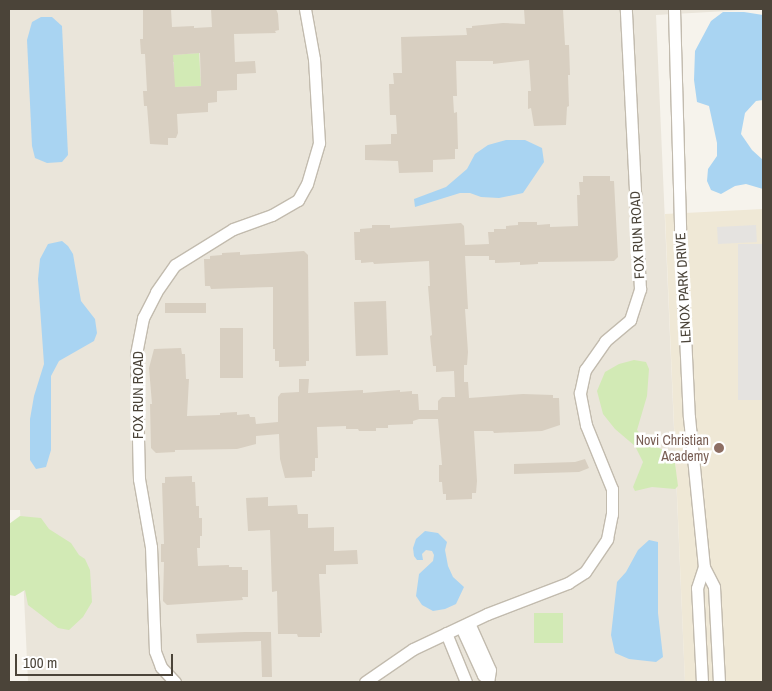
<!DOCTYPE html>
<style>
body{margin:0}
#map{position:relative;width:772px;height:691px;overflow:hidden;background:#f6f3ec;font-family:"Archivo Narrow",sans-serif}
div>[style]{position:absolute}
.residential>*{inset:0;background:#eae5da}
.education>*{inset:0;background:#efe8d6}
.green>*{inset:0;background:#d2eab5;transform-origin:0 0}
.parking>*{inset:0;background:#e5e3e0;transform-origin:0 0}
.water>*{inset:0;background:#a9d4f2}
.building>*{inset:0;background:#d8cfc1;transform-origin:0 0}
.roads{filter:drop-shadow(1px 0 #c2bbae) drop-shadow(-1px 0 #c2bbae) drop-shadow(0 1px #c2bbae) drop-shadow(0 -1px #c2bbae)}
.street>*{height:11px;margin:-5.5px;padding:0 5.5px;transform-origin:5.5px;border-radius:5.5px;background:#fff}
.dots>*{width:14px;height:14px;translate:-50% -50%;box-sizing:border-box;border:2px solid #fff;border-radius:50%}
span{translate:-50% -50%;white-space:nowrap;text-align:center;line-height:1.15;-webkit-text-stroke:5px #fff;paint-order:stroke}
.street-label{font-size:14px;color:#4b4439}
.education-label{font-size:14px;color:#785e54}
.right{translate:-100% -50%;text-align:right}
.frame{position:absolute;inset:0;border:10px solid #4b4439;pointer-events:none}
.scale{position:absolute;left:15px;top:654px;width:158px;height:22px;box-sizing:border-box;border:2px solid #4b4439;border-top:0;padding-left:6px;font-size:15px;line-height:18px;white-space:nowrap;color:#4b4439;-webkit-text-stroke:4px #fff;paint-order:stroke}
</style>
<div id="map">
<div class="residential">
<div style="clip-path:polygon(9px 9px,763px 9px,656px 15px,685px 682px,28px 682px,20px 510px,9px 510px)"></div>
</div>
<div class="education">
<div style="clip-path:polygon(763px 209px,763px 682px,685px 682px,665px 214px)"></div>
</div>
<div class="green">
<div style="clip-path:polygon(199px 53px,201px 86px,175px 87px,173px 85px,174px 62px,171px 62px,171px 57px,173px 55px)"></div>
<div style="clip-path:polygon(634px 360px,646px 362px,649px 369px,647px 396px,637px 430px,647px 442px,671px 454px,675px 463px,678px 486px,675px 489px,652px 487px,635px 491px,633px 487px,643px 462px,635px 446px,615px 429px,603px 414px,597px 391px,605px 372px,619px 364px)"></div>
<div style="clip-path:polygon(20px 516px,41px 518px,49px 529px,71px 543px,79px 555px,85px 559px,90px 570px,92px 602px,83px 617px,69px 630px,58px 628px,28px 605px,25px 590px,15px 596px,9px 595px,9px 524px)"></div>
<div style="left:534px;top:613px;width:29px;height:30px"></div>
</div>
<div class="parking">
<div style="left:756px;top:225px;width:17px;height:39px;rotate:87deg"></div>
<div style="left:763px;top:244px;width:156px;height:25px;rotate:90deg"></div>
</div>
<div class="water">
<div style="clip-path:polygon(723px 12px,744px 12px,763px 15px,763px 100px,756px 101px,745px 113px,741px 134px,752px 150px,763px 160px,763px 189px,746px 184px,735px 186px,721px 194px,711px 190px,707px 181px,708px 169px,717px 156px,717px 143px,709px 106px,697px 102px,694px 80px,695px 51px,711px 21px)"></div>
<div style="clip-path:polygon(41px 17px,52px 17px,62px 26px,68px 155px,62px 162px,47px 163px,35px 158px,32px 146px,27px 40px,32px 22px)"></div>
<div style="clip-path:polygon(506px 140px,525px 140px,542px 148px,544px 162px,523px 193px,499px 198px,481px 197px,470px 193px,460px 193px,415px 207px,414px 199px,446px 187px,467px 169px,475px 154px,488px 145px)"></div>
<div style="clip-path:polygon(62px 241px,68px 246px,73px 254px,81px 301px,95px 319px,97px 333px,94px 341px,59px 361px,51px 376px,51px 450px,46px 467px,36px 469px,30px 460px,30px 419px,34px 396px,44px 364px,38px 279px,40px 259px,48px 244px)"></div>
<div style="clip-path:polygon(425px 531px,438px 533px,447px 542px,445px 550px,448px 566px,453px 577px,464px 587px,456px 604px,445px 609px,433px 611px,422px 605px,416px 596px,419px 574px,433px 561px,434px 555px,432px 551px,426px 550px,422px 554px,423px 560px,417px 560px,414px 556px,413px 548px,416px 539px)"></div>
<div style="clip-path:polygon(649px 540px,658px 542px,658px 613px,663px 657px,656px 662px,629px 659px,615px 653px,611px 635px,617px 582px,626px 572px,638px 550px)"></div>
</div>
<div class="building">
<div style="clip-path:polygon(evenodd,143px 9px,171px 9px,172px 27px,194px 26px,194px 28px,212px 27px,211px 9px,276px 9px,278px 14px,279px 30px,275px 31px,276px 33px,234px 34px,235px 62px,255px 61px,256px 73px,237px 74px,237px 90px,217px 91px,217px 102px,208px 103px,208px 112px,177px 114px,178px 133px,176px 138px,168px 138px,168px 145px,150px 144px,147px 106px,144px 106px,143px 91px,147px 91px,145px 54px,141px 54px,140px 39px,143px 39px,143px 9px,200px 53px,201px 86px,175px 87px,173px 55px,200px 53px)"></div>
<div style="clip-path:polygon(524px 9px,563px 9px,565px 45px,569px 45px,570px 75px,568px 75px,569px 106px,567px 107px,566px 125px,534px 126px,531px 108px,528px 109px,528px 91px,531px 91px,529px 60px,493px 64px,493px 61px,456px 61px,457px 96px,453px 96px,454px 113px,457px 112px,458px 149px,455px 149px,455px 159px,433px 160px,433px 172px,399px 173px,398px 161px,365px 160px,365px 145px,391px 144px,391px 134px,397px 134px,396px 115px,390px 115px,389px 84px,394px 84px,393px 73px,402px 73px,401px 37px,467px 35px,466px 28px,472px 28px,472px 26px,503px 23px,525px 24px)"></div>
<div style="clip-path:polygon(583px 176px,610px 176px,610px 181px,614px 181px,618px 257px,614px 261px,538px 262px,538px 264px,520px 265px,520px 262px,495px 263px,495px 260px,489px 260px,489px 256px,465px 256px,468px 309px,465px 309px,468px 352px,467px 365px,464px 365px,464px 382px,468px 382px,469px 398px,523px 394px,553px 395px,553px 398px,559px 398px,560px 425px,542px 431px,494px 433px,493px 431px,474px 431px,477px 481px,476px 493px,472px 493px,472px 499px,446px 500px,446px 494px,443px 494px,442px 482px,439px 482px,439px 465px,442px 465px,438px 419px,419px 419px,413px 421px,413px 424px,388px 425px,388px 428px,376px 428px,376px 431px,359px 431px,358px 429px,346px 429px,346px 426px,317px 427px,318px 458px,315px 458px,315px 471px,312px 471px,312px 477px,285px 478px,280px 459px,279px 434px,256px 436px,256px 444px,237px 449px,175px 450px,175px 452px,156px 453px,151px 448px,150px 404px,152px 404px,149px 368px,154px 349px,181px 348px,182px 354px,185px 354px,186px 379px,189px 379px,187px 416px,220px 415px,220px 413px,237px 412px,237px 415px,249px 414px,250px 417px,255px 417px,256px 424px,278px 422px,278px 397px,281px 393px,299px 392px,299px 379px,309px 379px,308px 393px,363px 390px,363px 393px,400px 390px,400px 392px,412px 391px,412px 394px,418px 394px,419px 410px,438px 410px,438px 401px,442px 397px,455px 397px,454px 371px,436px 372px,436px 366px,433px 366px,430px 336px,432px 335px,428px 286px,430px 286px,429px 261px,374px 264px,373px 262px,361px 263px,361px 260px,355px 260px,354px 232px,360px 232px,360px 229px,372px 228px,372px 225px,390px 225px,390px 228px,461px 223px,464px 226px,465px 245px,489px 244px,488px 232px,494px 232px,494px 229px,506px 229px,506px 226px,518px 225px,518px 222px,537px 222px,537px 225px,550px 224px,550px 227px,578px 226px,577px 195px,580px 195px,579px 182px,583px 182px)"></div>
<div style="clip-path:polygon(304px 251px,308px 255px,309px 361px,306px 361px,306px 366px,279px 367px,279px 361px,275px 361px,275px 349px,273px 349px,273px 287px,211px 289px,210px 286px,205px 286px,204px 259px,210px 259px,210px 256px,222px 255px,222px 253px,240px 252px,240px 255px)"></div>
<div style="left:386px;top:301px;width:54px;height:32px;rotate:88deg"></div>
<div style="left:206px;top:303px;width:10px;height:41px;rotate:90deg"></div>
<div style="left:220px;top:328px;width:23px;height:50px"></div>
<div style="clip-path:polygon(585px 459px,589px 468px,579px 472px,514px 474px,514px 464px,575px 462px)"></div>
<div style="clip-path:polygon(192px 476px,192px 482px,195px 482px,196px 506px,199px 506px,199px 518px,202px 518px,202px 536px,200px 536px,200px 548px,197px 548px,198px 566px,229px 565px,229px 567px,242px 567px,242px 570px,248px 570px,248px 597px,242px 597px,243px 600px,167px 605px,163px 601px,164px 562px,161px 562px,161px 544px,164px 544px,162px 483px,165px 483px,165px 477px)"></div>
<div style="clip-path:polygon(268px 497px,268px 506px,297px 505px,298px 514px,308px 514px,308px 528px,334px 527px,334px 551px,357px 550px,358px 564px,326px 565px,326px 574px,319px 574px,322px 633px,320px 633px,320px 637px,298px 637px,297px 634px,278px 634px,277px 591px,272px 592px,270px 530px,248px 531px,246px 498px)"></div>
<div style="clip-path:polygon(245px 632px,271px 632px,272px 677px,262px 677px,261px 641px,197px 643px,196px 634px)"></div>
</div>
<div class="roads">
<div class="street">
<div style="left:674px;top:9px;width:220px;rotate:88.4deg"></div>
<div style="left:680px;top:229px;width:188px;rotate:87.3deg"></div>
<div style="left:689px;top:417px;width:151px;rotate:84.3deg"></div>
<div style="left:704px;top:567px;width:22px;rotate:63deg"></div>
<div style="left:714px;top:587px;width:95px;rotate:87deg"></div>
<div style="left:469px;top:623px;width:51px;rotate:65.9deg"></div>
<div style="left:490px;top:670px;width:12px;rotate:99deg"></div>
<div style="left:461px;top:627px;width:53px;rotate:65.4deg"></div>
<div style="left:483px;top:675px;width:5px;rotate:37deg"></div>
<div style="left:446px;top:633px;width:53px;rotate:67.8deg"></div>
<div style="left:175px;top:682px;width:21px;rotate:-133deg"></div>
<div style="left:161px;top:667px;width:17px;rotate:-111deg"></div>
<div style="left:155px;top:651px;width:104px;rotate:-92.2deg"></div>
<div style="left:151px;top:547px;width:69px;rotate:-100deg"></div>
<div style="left:139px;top:479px;width:125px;rotate:-91.4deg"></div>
<div style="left:136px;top:354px;width:37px;rotate:-79deg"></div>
<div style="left:143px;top:318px;width:29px;rotate:-63deg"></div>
<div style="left:156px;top:292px;width:33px;rotate:-55deg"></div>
<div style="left:175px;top:265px;width:68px;rotate:-31.8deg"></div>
<div style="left:233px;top:229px;width:41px;rotate:-19.7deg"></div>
<div style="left:272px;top:215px;width:30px;rotate:-30deg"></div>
<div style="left:298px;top:200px;width:18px;rotate:-61deg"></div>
<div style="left:307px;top:184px;width:43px;rotate:-73.7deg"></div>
<div style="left:319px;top:143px;width:84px;rotate:-93.4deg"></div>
<div style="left:314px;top:59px;width:51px;rotate:-100.2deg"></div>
<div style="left:365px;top:682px;width:58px;rotate:-34.5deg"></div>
<div style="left:413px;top:649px;width:82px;rotate:-25.3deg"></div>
<div style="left:487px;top:614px;width:87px;rotate:-20.9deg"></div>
<div style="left:568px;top:583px;width:20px;rotate:-33deg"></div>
<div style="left:585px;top:572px;width:40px;rotate:-56deg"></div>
<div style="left:607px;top:539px;width:25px;rotate:-79deg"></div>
<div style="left:612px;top:514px;width:25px;rotate:-90deg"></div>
<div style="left:612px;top:489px;width:69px;rotate:-112.1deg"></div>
<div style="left:586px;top:425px;width:33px;rotate:-101deg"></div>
<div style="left:580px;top:393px;width:24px;rotate:-78deg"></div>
<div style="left:585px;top:370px;width:35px;rotate:-55deg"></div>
<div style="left:605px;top:341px;width:33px;rotate:-40deg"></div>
<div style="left:630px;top:320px;width:33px;rotate:-72deg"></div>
<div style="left:640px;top:289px;width:280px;rotate:-92.9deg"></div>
<div style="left:702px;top:682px;width:94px;rotate:-93deg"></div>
<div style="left:697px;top:588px;width:22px;rotate:-72deg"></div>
</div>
</div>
<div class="dots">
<div style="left:719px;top:448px;background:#8d6e63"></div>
</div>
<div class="street-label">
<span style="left:637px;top:235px;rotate:-93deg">FOX RUN ROAD</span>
<span style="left:683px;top:288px;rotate:-93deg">LENOX PARK DRIVE</span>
<span style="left:138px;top:395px;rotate:-90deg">FOX RUN ROAD</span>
</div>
<div class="education-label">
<span class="right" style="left:709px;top:448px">Novi Christian<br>Academy</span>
</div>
<div class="frame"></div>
<div class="scale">100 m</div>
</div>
